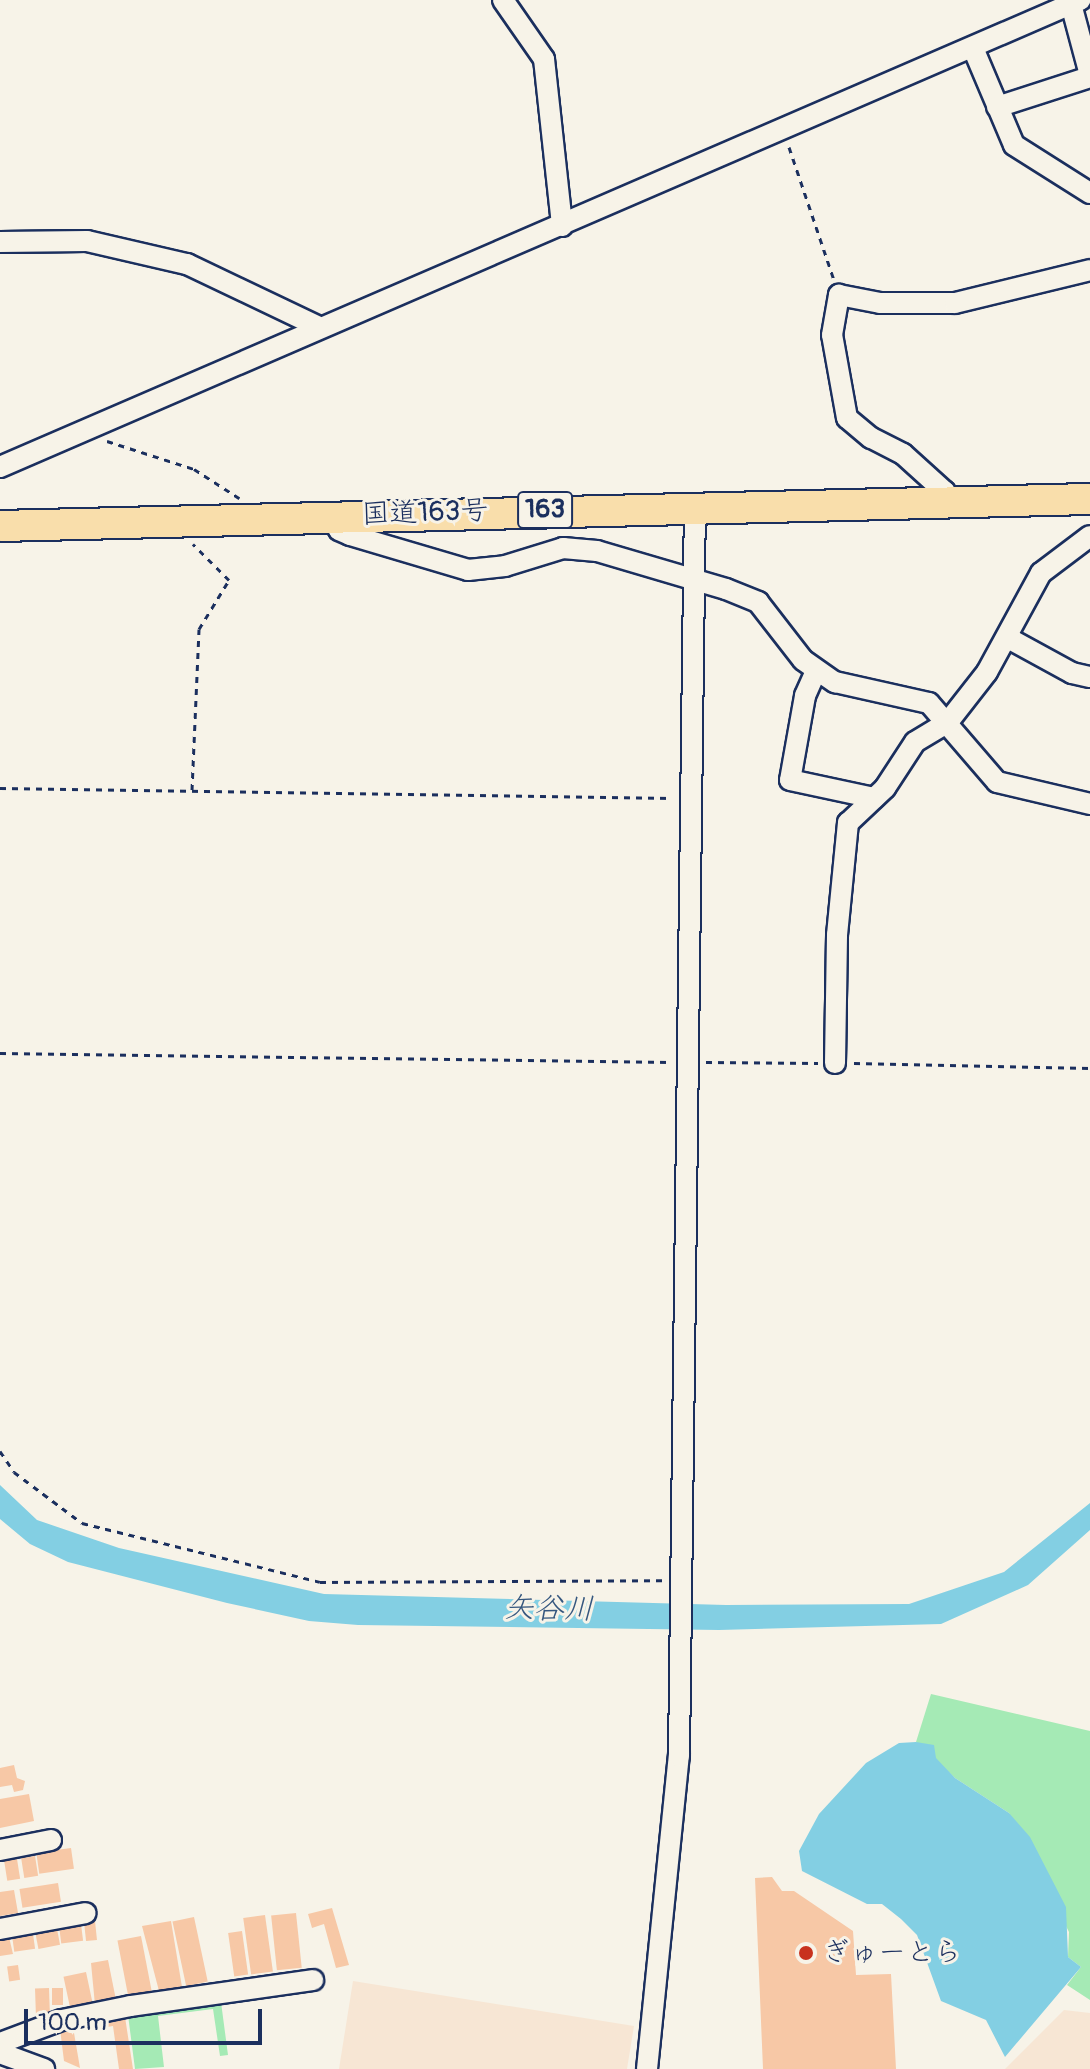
<!DOCTYPE html>
<meta charset="utf-8">
<style>
body{margin:0}
#map{position:relative;width:1090px;height:2069px;overflow:hidden;background:#f7f3e8;font-family:Pangolin,"Klee One",sans-serif}
div>[style]{position:absolute}
.built>*{inset:0;background:#f7e6d4}
.green>*{inset:0;background:#a5eab5}
.water>*{inset:0;background:#83cfe3}
.building>*{inset:0;background:#f7c8a6;transform-origin:0 0}
.path>*{height:3px;margin-top:-1.5px;transform-origin:0;background:repeating-linear-gradient(90deg,#1b2f5e 0 6px,transparent 0 12px)}
.roads{filter:drop-shadow(2px 0 #1b2f5e) drop-shadow(-2px 0 #1b2f5e) drop-shadow(0 2px #1b2f5e) drop-shadow(0 -2px #1b2f5e)}
.minor>*{height:20px;margin:-10px;padding:0 10px;transform-origin:10px;border-radius:10px;background:#f7f3e8}
.highway>*{height:30px;margin:-15px;padding:0 15px;transform-origin:15px;border-radius:15px;background:#f9deab}
.dots>*{width:22px;height:22px;translate:-50% -50%;box-sizing:border-box;border:4px solid #f7f3e8;border-radius:50%}
span{translate:-50% -50%;white-space:nowrap;text-align:center;line-height:1.15;-webkit-text-stroke:6px #f7f3e8;paint-order:stroke}
.shield-label span{padding:2px 6px;background:#f7f3e8;border:2px solid;border-radius:6px;-webkit-text-stroke-width:0}
.shield-label{font-size:26px;color:#1b2f5e;font-weight:700}
.street-label{font-size:28px;color:#1b2f5e}
.poi-label{font-size:28px;color:#1b2f5e}
.left{translate:0 -50%;text-align:left}
.water-label{font-size:30px;color:#35577f;font-style:italic}
.scale{position:absolute;left:24px;top:2009px;width:238px;height:36px;box-sizing:border-box;border:4px solid #1b2f5e;border-top:0;padding-left:10px;font-size:24px;line-height:28px;white-space:nowrap;color:#1b2f5e;-webkit-text-stroke:6px #f7f3e8;paint-order:stroke}
</style>
<div id="map">
<div class="built">
<div style="clip-path:polygon(353px 1981px,634px 2026px,627px 2069px,339px 2069px)"></div>
<div style="clip-path:polygon(1064px 2010px,1090px 2013px,1090px 2069px,1005px 2069px)"></div>
</div>
<div class="green">
<div style="clip-path:polygon(931px 1694px,1090px 1731px,1090px 2000px,1067px 1985px,1081px 1967px,1068px 1957px,1069px 1932px,1009px 1813px,955px 1778px,916px 1742px)"></div>
<div style="clip-path:polygon(221px 2002px,228px 2055px,220px 2056px,213px 2009px,158px 2016px,164px 2067px,135px 2069px,128px 2015px)"></div>
</div>
<div class="water">
<div style="clip-path:polygon(0 1485px,37px 1520px,119px 1548px,324px 1594px,726px 1605px,909px 1604px,1004px 1572px,1090px 1503px,1090px 1530px,1028px 1585px,941px 1624px,719px 1630px,358px 1625px,309px 1621px,227px 1603px,68px 1562px,30px 1544px,0 1519px)"></div>
<div style="clip-path:polygon(916px 1742px,934px 1745px,936px 1758px,955px 1778px,1009px 1813px,1030px 1837px,1066px 1907px,1068px 1957px,1081px 1967px,1005px 2057px,986px 2020px,941px 2001px,917px 1935px,901px 1919px,882px 1904px,867px 1904px,802px 1871px,799px 1851px,819px 1814px,866px 1763px,899px 1743px)"></div>
</div>
<div class="building">
<div style="clip-path:polygon(14px 1765px,17px 1778px,25px 1781px,23px 1790px,14px 1792px,12px 1785px,0 1787px,0 1768px)"></div>
<div style="clip-path:polygon(29px 1794px,34px 1821px,0 1828px,0 1799px)"></div>
<div style="left:71px;top:1848px;width:21px;height:35px;rotate:82deg"></div>
<div style="left:35px;top:1856px;width:20px;height:14px;rotate:81deg"></div>
<div style="left:17px;top:1859px;width:20px;height:13px;rotate:81deg"></div>
<div style="clip-path:polygon(772px 1877px,782px 1891px,794px 1891px,853px 1931px,856px 1975px,891px 1974px,896px 2069px,763px 2069px,755px 1878px)"></div>
<div style="left:58px;top:1883px;width:19px;height:39px;rotate:81deg"></div>
<div style="clip-path:polygon(14px 1890px,18px 1913px,0 1916px,0 1892px)"></div>
<div style="clip-path:polygon(332px 1908px,349px 1965px,336px 1968px,324px 1924px,312px 1928px,308px 1914px)"></div>
<div style="left:296px;top:1913px;width:55px;height:25px;rotate:84deg"></div>
<div style="left:265px;top:1915px;width:57px;height:22px;rotate:82deg"></div>
<div style="left:194px;top:1917px;width:66px;height:22px;rotate:78deg"></div>
<div style="left:95px;top:1921px;width:19px;height:11px;rotate:84deg"></div>
<div style="clip-path:polygon(171px 1921px,182px 1987px,159px 1991px,142px 1926px)"></div>
<div style="left:81px;top:1924px;width:17px;height:22px;rotate:83deg"></div>
<div style="left:57px;top:1929px;width:16px;height:22px;rotate:79deg"></div>
<div style="left:242px;top:1931px;width:44px;height:14px;rotate:82deg"></div>
<div style="left:33px;top:1934px;width:15px;height:21px;rotate:82deg"></div>
<div style="left:141px;top:1936px;width:60px;height:24px;rotate:79deg"></div>
<div style="clip-path:polygon(9px 1937px,13px 1954px,0 1956px,0 1939px)"></div>
<div style="clip-path:polygon(108px 1960px,116px 2000px,95px 2005px,91px 1963px)"></div>
<div style="left:18px;top:1965px;width:15px;height:11px;rotate:82deg"></div>
<div style="left:86px;top:1972px;width:35px;height:23px;rotate:78deg"></div>
<div style="left:49px;top:1988px;width:25px;height:14px;rotate:88deg"></div>
<div style="left:52px;top:1988px;width:11px;height:17px"></div>
<div style="clip-path:polygon(125px 2017px,133px 2069px,119px 2069px,113px 2026px,107px 2027px,106px 2020px)"></div>
<div style="clip-path:polygon(73px 2027px,80px 2068px,64px 2061px,60px 2029px)"></div>
</div>
<div class="path">
<div style="left:789px;top:147px;width:140px;rotate:71.3deg"></div>
<div style="left:107px;top:441px;width:91px;rotate:17.8deg"></div>
<div style="left:194px;top:469px;width:54px;rotate:32.8deg"></div>
<div style="left:0;top:788px;width:672px;rotate:0.85deg"></div>
<div style="left:192px;top:790px;width:161px;rotate:-87.5deg"></div>
<div style="left:199px;top:629px;width:57px;rotate:-58.5deg"></div>
<div style="left:229px;top:580px;width:51px;rotate:-135deg"></div>
<div style="left:0;top:1053px;width:670px;rotate:0.77deg"></div>
<div style="left:706px;top:1062px;width:112px;rotate:0.5deg"></div>
<div style="left:854px;top:1063px;width:236px;rotate:1.2deg"></div>
<div style="left:0;top:1451px;width:25px;rotate:56deg"></div>
<div style="left:14px;top:1472px;width:85px;rotate:36.9deg"></div>
<div style="left:82px;top:1523px;width:245px;rotate:13.9deg"></div>
<div style="left:320px;top:1582px;width:344px;rotate:-0.3deg"></div>
</div>
<div class="roads">
<div class="minor">
<div style="left:503px;top:0;width:72px;rotate:55.2deg"></div>
<div style="left:544px;top:59px;width:168px;rotate:83.8deg"></div>
<div style="left:1071px;top:4px;width:73px;rotate:75deg"></div>
<div style="left:973px;top:48px;width:105px;rotate:67.1deg"></div>
<div style="left:1014px;top:145px;width:90px;rotate:32.3deg"></div>
<div style="left:997px;top:107px;width:98px;rotate:-17.9deg"></div>
<div style="left:0;top:242px;width:87px;rotate:-0.7deg"></div>
<div style="left:87px;top:241px;width:103px;rotate:13deg"></div>
<div style="left:187px;top:264px;width:144px;rotate:25.5deg"></div>
<div style="left:0;top:467px;width:1177px;rotate:-23.38deg"></div>
<div style="left:949px;top:505px;width:14px;rotate:-107deg"></div>
<div style="left:945px;top:492px;width:57px;rotate:-137.9deg"></div>
<div style="left:903px;top:454px;width:36px;rotate:-153deg"></div>
<div style="left:871px;top:438px;width:31px;rotate:-140deg"></div>
<div style="left:847px;top:418px;width:84px;rotate:-100.2deg"></div>
<div style="left:832px;top:335px;width:41px;rotate:-80.1deg"></div>
<div style="left:839px;top:295px;width:42px;rotate:11deg"></div>
<div style="left:880px;top:303px;width:75px"></div>
<div style="left:955px;top:303px;width:139px;rotate:-13.7deg"></div>
<div style="left:333px;top:516px;width:15px;rotate:67deg"></div>
<div style="left:339px;top:530px;width:12px;rotate:24deg"></div>
<div style="left:350px;top:535px;width:123px;rotate:16.5deg"></div>
<div style="left:468px;top:570px;width:37px;rotate:-6deg"></div>
<div style="left:505px;top:566px;width:61px;rotate:-17.2deg"></div>
<div style="left:563px;top:548px;width:34px;rotate:5deg"></div>
<div style="left:597px;top:551px;width:134px;rotate:16.4deg"></div>
<div style="left:726px;top:589px;width:35px;rotate:22deg"></div>
<div style="left:758px;top:602px;width:73px;rotate:52.2deg"></div>
<div style="left:803px;top:660px;width:39px;rotate:35deg"></div>
<div style="left:835px;top:682px;width:96px;rotate:12.6deg"></div>
<div style="left:929px;top:703px;width:104px;rotate:49.3deg"></div>
<div style="left:997px;top:782px;width:96px;rotate:13.3deg"></div>
<div style="left:1008px;top:638px;width:73px;rotate:28.7deg"></div>
<div style="left:1072px;top:673px;width:18px;rotate:13deg"></div>
<div style="left:816px;top:671px;width:27px;rotate:114deg"></div>
<div style="left:805px;top:696px;width:85px;rotate:100.1deg"></div>
<div style="left:790px;top:780px;width:86px;rotate:12.1deg"></div>
<div style="left:835px;top:1063px;width:128px;rotate:-89.1deg"></div>
<div style="left:837px;top:935px;width:113px;rotate:-84.4deg"></div>
<div style="left:848px;top:823px;width:51px;rotate:-43.4deg"></div>
<div style="left:885px;top:788px;width:55px;rotate:-56.9deg"></div>
<div style="left:915px;top:742px;width:39px;rotate:-31deg"></div>
<div style="left:948px;top:722px;width:63px;rotate:-52deg"></div>
<div style="left:987px;top:672px;width:113px;rotate:-61.4deg"></div>
<div style="left:1041px;top:573px;width:61px;rotate:-37.1deg"></div>
<div style="left:0;top:1850px;width:52px;rotate:-11.1deg"></div>
<div style="left:0;top:1929px;width:87px;rotate:-10.5deg"></div>
<div style="left:0;top:2043px;width:66px;rotate:-20.4deg"></div>
<div style="left:62px;top:2020px;width:70px;rotate:-11.5deg"></div>
<div style="left:131px;top:2006px;width:184px;rotate:-8.1deg"></div>
<div style="left:0;top:2053px;width:47px;rotate:20deg"></div>
<div style="left:647px;top:2069px;width:315px;rotate:-84.2deg"></div>
<div style="left:679px;top:1756px;width:1249px;rotate:-89.27deg"></div>
</div>
<div class="highway">
<div style="left:0;top:526px;width:1090px;rotate:-1.42deg"></div>
</div>
</div>
<div class="dots">
<div style="left:806px;top:1953px;background:#c8321e"></div>
</div>
<div class="shield-label">
<span style="left:545px;top:510px">163</span>
</div>
<div class="street-label">
<span style="left:425px;top:513px;rotate:-2deg">国道163号</span>
</div>
<div class="poi-label">
<span class="left" style="left:822px;top:1953px">ぎゅーとら</span>
</div>
<div class="water-label">
<span style="left:549px;top:1609px;rotate:1deg">矢谷川</span>
</div>
<div class="scale">100 m</div>
</div>
